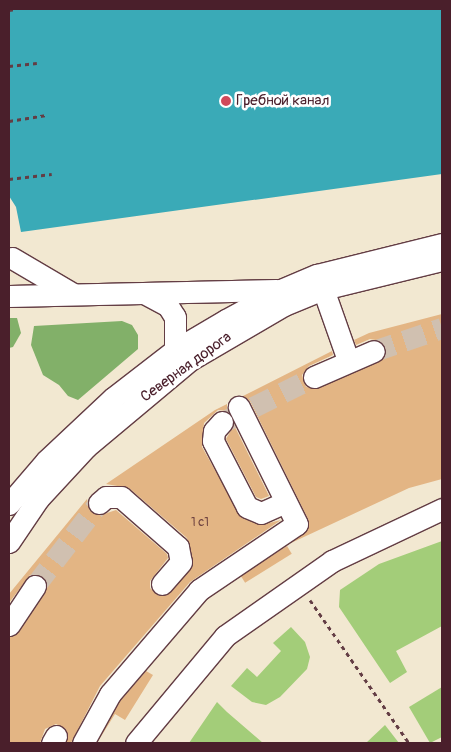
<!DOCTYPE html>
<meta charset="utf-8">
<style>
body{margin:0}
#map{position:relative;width:451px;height:752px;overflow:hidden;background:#f2e8d1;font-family:Pangolin,sans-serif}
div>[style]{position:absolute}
.green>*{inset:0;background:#a3cd79}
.forest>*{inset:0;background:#82b069}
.water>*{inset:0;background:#3aaab7}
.building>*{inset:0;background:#e3b584;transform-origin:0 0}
.minor-tunnel>*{height:21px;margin-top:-10.5px;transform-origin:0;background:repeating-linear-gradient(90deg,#d0c0b0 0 21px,transparent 0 32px)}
.path>*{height:3px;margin-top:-1.5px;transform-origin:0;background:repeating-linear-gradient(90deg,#633d44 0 4px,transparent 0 8px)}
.roads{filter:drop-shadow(1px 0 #633d44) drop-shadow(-1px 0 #633d44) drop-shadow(0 1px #633d44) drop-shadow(0 -1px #633d44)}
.minor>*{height:21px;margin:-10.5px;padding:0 10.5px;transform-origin:10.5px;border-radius:10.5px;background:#fff}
.dots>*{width:14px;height:14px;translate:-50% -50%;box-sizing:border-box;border:2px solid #fff;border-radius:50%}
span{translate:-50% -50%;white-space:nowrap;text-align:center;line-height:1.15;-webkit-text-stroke:5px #fff;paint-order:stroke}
.number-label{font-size:12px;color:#704441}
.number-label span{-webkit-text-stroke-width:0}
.poi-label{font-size:15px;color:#4a1f2b}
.left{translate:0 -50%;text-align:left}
.street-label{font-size:15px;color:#4a1f2b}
.frame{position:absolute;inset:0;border:10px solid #4a1f2b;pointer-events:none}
</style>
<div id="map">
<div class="green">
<div style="clip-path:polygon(442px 541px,442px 626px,396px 651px,407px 672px,390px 683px,339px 607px,340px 590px,379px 564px)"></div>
<div style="clip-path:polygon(291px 627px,305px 642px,310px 657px,307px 669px,280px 697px,266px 705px,252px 702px,231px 686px,247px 668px,257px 677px,281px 651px,273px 643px)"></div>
<div style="clip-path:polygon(442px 687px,442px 737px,430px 743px,409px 707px)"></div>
<div style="clip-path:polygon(217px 702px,227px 712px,263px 743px,189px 743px)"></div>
<div style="clip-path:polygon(385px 725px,399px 743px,366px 743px)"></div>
</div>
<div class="forest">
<div style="clip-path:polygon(9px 318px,17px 318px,21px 333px,13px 347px,9px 348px)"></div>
<div style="clip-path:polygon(122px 321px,132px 325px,138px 335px,138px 349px,78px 400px,68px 396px,59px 385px,43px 375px,31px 345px,34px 326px)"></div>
</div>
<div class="water">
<div style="clip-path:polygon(9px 9px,442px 9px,442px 174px,21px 232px,16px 207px,9px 196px)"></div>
</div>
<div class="building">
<div style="clip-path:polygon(442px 314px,442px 479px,409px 488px,291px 543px,308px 530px,308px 519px,250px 401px,243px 396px,332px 351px,333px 355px,309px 366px,302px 375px,306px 387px,319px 388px,384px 358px,386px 346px,381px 341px,370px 339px,356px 345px,354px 340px,369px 333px)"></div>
<div style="clip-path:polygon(227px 404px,227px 411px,218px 410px,204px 423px,202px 447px,242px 518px,261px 525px,281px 520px,190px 582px,100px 686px,71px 743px,66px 743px,66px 729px,56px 724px,45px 729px,40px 743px,9px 743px,9px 637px,19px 632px,45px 593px,46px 581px,42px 575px,30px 575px,9px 603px,9px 594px,87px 499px,90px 511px,101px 515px,116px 510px,167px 554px,168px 558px,150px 581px,150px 588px,159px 596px,171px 592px,193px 566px,187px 538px,129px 488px,106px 484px,215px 410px)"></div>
<div style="clip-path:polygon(234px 425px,269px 496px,261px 499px,256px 497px,226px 439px)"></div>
<div style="left:287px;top:546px;width:9px;height:55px;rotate:58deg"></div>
<div style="clip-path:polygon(146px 671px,153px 675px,125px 720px,115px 714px,97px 743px,120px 701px)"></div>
</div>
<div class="minor-tunnel">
<div style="left:374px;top:351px;width:72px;rotate:-18.7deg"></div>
<div style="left:225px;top:421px;width:99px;rotate:-26.3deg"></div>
<div style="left:35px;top:586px;width:105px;rotate:-52.4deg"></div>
</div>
<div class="path">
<div style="left:9px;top:10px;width:7px;rotate:-8deg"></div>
<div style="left:9px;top:66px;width:28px;rotate:-6deg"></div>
<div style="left:9px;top:121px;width:38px;rotate:-9deg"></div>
<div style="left:9px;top:179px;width:43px;rotate:-6.6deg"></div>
<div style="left:310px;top:600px;width:174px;rotate:55.3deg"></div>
</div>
<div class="roads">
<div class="minor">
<div style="left:12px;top:258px;width:71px;rotate:30.5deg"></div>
<div style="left:323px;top:289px;width:75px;rotate:70.6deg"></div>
<div style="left:144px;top:293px;width:27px;rotate:28deg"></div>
<div style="left:168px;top:306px;width:13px;rotate:58deg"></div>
<div style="left:175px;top:317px;width:33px;rotate:90deg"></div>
<div style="left:175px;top:350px;width:11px;rotate:52deg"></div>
<div style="left:9px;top:296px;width:267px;rotate:-1.3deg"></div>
<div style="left:314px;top:377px;width:65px;rotate:-23.4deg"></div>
<div style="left:222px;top:422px;width:12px;rotate:132deg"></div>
<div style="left:214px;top:431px;width:10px;rotate:96deg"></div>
<div style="left:213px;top:441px;width:74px;rotate:62.7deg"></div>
<div style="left:247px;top:507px;width:15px;rotate:23deg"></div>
<div style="left:261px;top:513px;width:27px;rotate:-24deg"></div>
<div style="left:99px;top:503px;width:9px;rotate:-41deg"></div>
<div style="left:106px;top:497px;width:15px"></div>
<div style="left:121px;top:497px;width:76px;rotate:41.3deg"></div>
<div style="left:178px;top:547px;width:15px;rotate:79deg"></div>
<div style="left:181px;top:562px;width:29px;rotate:131deg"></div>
<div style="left:9px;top:504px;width:57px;rotate:-49.3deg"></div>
<div style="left:46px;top:461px;width:92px;rotate:-43.2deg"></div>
<div style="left:113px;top:398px;width:78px;rotate:-37.7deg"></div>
<div style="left:175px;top:350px;width:59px;rotate:-30.5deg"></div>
<div style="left:226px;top:320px;width:63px;rotate:-28.6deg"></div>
<div style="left:281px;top:290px;width:39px;rotate:-23deg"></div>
<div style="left:317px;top:275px;width:129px;rotate:-13.9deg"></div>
<div style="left:9px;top:542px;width:52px;rotate:-56deg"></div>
<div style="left:38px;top:499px;width:71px;rotate:-47.3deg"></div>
<div style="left:86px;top:447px;width:136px;rotate:-39.9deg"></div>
<div style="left:190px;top:360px;width:109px;rotate:-30.3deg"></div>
<div style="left:284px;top:305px;width:42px;rotate:-22.3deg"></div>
<div style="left:323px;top:289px;width:122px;rotate:-13.7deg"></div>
<div style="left:9px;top:625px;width:47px;rotate:-56.3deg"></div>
<div style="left:52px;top:743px;width:8px;rotate:-60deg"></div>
<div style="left:83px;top:743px;width:56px;rotate:-61.1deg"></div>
<div style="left:110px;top:694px;width:137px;rotate:-49.4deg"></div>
<div style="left:199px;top:590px;width:118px;rotate:-34deg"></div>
<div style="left:297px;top:524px;width:131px;rotate:-116.4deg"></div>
<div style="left:136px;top:743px;width:139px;rotate:-50.2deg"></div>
<div style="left:225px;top:636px;width:131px;rotate:-35deg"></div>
<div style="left:332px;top:561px;width:122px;rotate:-25.3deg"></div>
</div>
</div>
<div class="dots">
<div style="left:226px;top:101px;background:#d1495b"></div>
</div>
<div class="number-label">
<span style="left:200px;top:523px">1 с1</span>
</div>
<div class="poi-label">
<span class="left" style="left:236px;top:101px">Гребной канал</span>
</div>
<div class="street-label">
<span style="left:186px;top:367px;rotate:-36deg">Северная дорога</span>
</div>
<div class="frame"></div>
</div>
